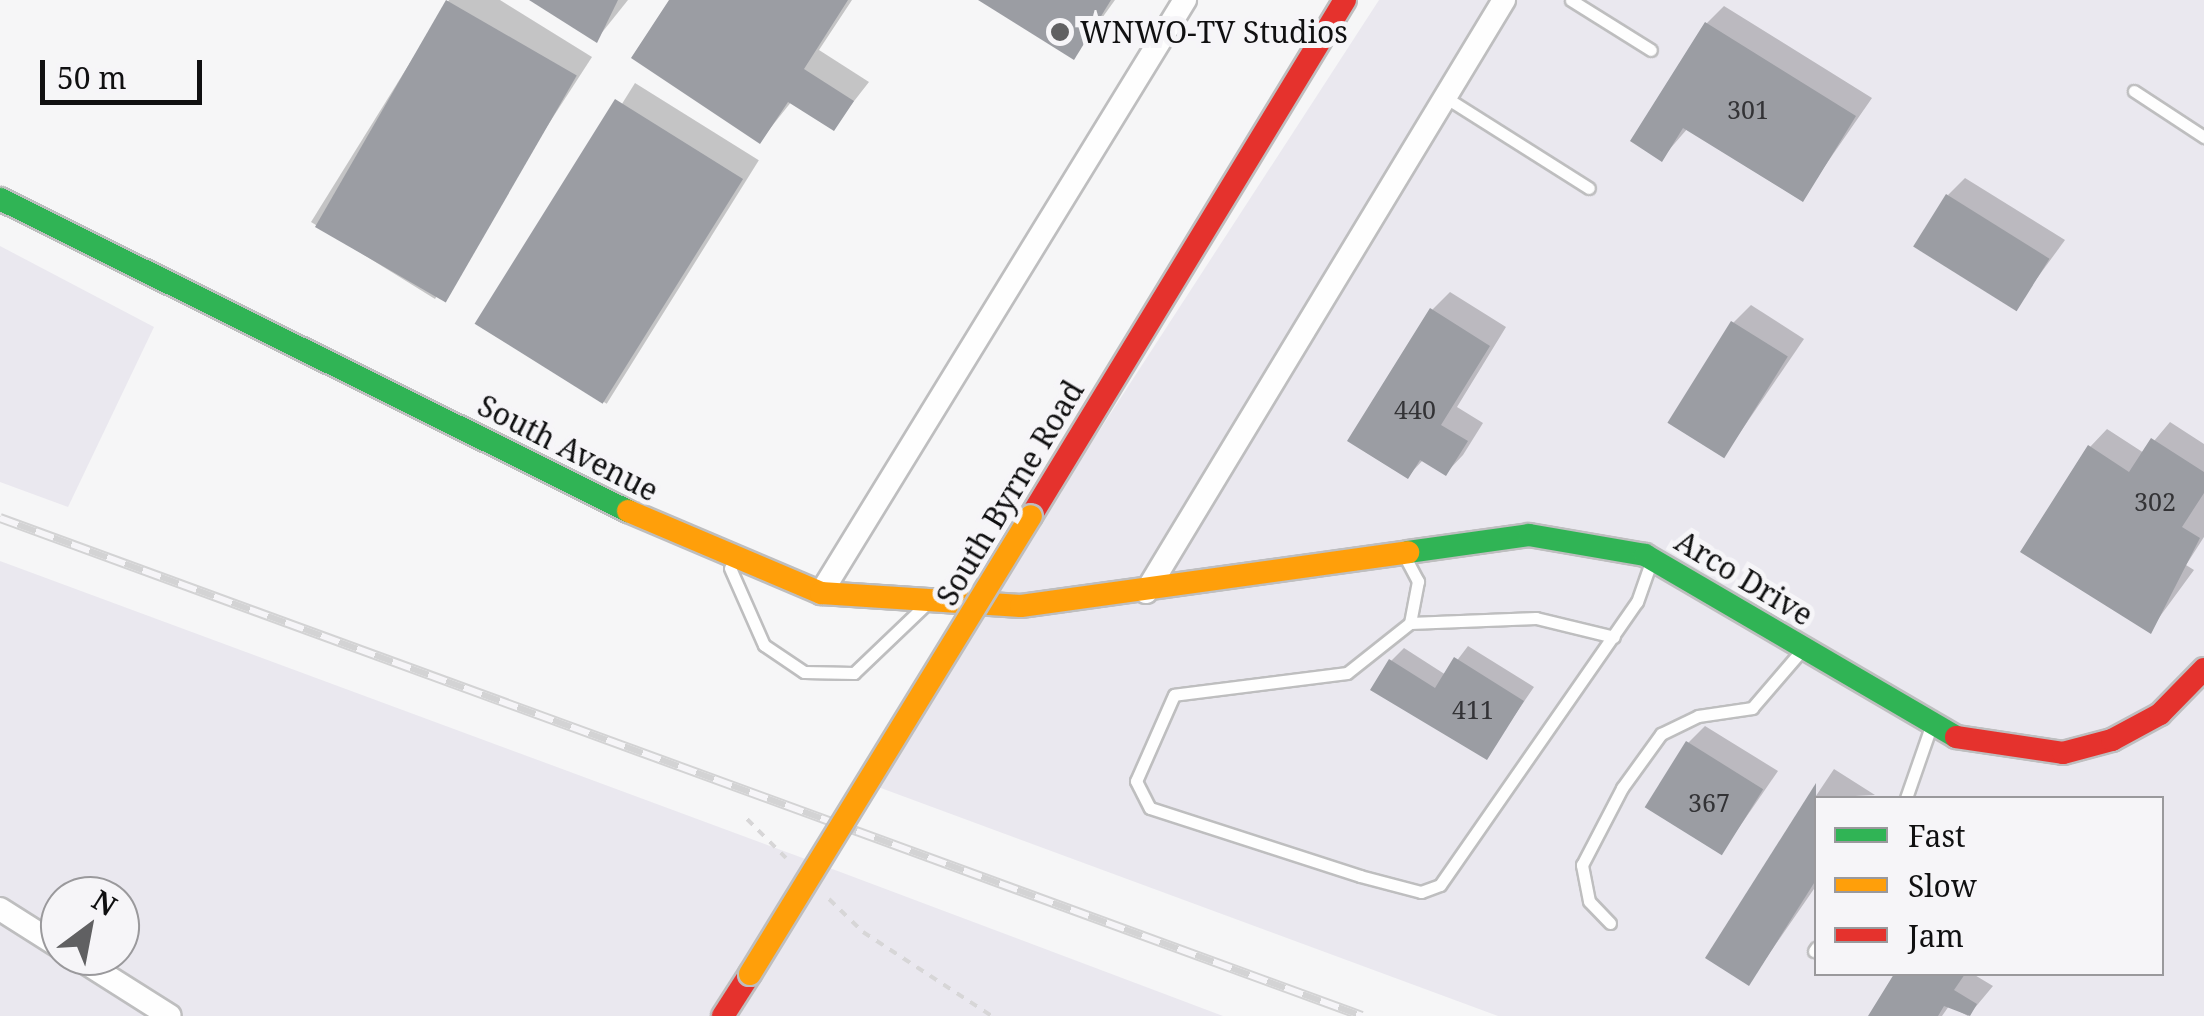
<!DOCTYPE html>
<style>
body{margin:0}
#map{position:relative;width:2204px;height:1016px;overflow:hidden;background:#f6f6f7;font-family:"Noto Serif",serif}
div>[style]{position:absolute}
.built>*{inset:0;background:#eae8ef}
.shadow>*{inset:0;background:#0003;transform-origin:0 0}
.building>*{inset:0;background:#9b9da3;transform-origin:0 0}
.path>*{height:4px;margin-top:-2px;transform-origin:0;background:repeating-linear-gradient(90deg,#d7d6d7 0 8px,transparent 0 16px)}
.roads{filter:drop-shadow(2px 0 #bebebf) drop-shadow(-2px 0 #bebebf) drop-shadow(0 2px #bebebf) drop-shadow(0 -2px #bebebf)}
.lane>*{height:11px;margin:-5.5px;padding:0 5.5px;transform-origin:5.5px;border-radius:5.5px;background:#fefefe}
.street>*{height:22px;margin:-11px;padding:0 11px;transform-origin:11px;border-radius:11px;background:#fefefe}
.fast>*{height:22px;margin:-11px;padding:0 11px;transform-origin:11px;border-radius:11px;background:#30b455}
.slow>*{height:22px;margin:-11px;padding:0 11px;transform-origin:11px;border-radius:11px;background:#ff9f0a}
.jam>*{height:22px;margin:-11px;padding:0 11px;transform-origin:11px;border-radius:11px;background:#e5322d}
.rail>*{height:10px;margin-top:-5px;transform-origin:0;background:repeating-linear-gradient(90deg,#f6f5f8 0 19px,#d3d3d4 0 38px);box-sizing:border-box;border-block:2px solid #d3d3d4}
.bridges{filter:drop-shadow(2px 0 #bebebf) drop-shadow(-2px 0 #bebebf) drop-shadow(0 2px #bebebf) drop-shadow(0 -2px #bebebf)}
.slow-bridge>*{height:22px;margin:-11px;padding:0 11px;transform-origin:11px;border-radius:11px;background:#ff9f0a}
.dots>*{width:28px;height:28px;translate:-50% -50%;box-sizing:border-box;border:5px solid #f6f5f8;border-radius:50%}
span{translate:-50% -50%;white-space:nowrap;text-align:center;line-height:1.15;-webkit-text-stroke:10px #f6f5f8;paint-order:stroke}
.number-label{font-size:25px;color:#333336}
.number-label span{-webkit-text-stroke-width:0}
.poi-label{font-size:30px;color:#101011}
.left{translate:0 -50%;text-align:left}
.street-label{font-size:30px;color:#101011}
.legend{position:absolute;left:1814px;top:796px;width:350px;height:180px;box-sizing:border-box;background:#f6f5f8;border:2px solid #9a999c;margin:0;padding:12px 18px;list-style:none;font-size:30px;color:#101011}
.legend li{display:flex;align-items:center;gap:20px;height:50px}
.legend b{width:50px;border:2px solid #9a999c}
.north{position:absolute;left:40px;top:876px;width:100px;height:100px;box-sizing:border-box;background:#f6f5f8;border:2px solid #9a999c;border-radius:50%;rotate:32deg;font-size:28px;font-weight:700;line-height:40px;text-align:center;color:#101011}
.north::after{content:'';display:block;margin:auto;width:35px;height:45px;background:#606062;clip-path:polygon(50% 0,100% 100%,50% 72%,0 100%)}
.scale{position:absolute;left:40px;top:60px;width:162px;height:45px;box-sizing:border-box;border:5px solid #101011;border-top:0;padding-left:12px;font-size:30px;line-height:35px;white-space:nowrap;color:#101011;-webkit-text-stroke:8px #f6f5f8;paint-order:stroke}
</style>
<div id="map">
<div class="built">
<div style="clip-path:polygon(evenodd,1379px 0,2204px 0,2204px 1016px,1498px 1016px,870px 784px,1379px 0,1816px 798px,2162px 798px,2162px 974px,1816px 974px,1816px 798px)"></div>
<div style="clip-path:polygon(0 246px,154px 327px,68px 507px,0 482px)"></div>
<div style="clip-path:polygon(evenodd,0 561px,819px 864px,1223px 1016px,0 1016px,0 561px,60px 896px,120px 896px,120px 956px,60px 956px,60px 896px)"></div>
</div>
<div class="shadow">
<div style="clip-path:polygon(449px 0,500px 0,592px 57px,435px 299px,311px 222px)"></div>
<div style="clip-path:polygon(534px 0,628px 0,596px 40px)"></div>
<div style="clip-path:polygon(672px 0,852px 0,819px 50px,869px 82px,833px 128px,792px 101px,760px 141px)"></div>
<div style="clip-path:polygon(991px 0,1115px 0,1074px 57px)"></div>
<div style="clip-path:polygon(1724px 6px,1872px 98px,1802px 199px,1688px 128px,1662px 158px,1707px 23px)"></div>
<div style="left:635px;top:83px;width:146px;height:287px;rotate:32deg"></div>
<div style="clip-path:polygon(1965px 178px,2065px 240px,2016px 307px,1948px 195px)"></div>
<div style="clip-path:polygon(1450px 292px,1506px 327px,1457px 407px,1483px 423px,1463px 455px,1446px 473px,1424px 459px,1408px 476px,1432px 310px)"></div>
<div style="clip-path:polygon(1751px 305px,1804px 339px,1724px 456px,1733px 323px)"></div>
<div style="clip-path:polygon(2170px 422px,2204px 444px,2204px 537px,2186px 565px,2194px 570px,2150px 630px,2090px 447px,2107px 429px,2144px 453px)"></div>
<div style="clip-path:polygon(1468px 646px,1534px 687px,1486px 757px,1391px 661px,1404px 648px,1446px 675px)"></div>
<div style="clip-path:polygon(1705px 726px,1778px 771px,1722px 852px,1688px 743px)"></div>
<div style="clip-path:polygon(1834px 769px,1875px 795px,1816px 798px,1816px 886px,1749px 983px,1708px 957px)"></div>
<div style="clip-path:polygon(1897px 974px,1973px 974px,1993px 986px,1968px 1016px,1949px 1006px,1942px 1016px,1870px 1016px)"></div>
</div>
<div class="building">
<div style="left:446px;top:0;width:151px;height:262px;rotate:30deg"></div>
<div style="clip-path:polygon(529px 0,618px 0,597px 43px)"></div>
<div style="clip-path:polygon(669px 0,848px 0,804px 69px,854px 101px,834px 131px,788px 102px,760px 144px,631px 58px)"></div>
<div style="clip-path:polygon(978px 0,1111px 0,1074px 60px)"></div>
<div style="clip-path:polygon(1705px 22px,1856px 116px,1803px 202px,1683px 128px,1662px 162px,1630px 141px)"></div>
<div style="left:615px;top:99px;width:151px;height:265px;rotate:32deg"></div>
<div style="left:1946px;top:194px;width:122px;height:62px;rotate:32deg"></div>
<div style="clip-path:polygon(1430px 308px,1490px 346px,1441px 425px,1468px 441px,1446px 476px,1420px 460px,1408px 479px,1347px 441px)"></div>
<div style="left:1731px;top:321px;width:67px;height:120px;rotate:32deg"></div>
<div style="clip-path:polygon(2151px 438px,2204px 472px,2204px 493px,2182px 527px,2200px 538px,2151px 634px,2020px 552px,2088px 445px,2129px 472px)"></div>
<div style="clip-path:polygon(1454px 657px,1524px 701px,1487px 760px,1370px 690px,1389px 659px,1435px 688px)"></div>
<div style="left:1686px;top:741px;width:91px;height:78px;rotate:32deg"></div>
<div style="clip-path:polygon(1816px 783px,1816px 880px,1749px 986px,1705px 958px)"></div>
<div style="clip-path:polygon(1894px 974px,1965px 974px,1954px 990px,1977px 1004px,1970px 1016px,1944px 1006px,1938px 1016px,1868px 1016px)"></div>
</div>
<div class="path">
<div style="left:747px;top:819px;width:55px;rotate:45deg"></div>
<div style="left:829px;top:899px;width:47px;rotate:44.1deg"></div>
<div style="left:863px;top:932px;width:154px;rotate:33.1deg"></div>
</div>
<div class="roads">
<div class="lane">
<div style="left:1571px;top:0;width:94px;rotate:32deg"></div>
<div style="left:2134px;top:91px;width:84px;rotate:33.3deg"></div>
<div style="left:1445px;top:97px;width:170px;rotate:32.3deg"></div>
<div style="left:1404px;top:555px;width:30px;rotate:62deg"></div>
<div style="left:1418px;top:581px;width:43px;rotate:100.8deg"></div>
<div style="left:1410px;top:623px;width:126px;rotate:-2.3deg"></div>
<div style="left:1536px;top:618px;width:80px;rotate:13.7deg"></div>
<div style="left:730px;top:568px;width:84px;rotate:66.2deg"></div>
<div style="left:764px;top:645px;width:48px;rotate:34deg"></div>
<div style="left:804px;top:672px;width:50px;rotate:1.1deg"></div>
<div style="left:854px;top:673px;width:97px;rotate:-43.7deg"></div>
<div style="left:1410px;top:623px;width:80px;rotate:141.6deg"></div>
<div style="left:1347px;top:673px;width:174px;rotate:172.8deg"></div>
<div style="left:1174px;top:695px;width:94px;rotate:113.8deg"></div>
<div style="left:1136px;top:781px;width:30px;rotate:63deg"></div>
<div style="left:1150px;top:808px;width:221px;rotate:17.9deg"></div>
<div style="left:1360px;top:876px;width:63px;rotate:14.7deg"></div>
<div style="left:1421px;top:892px;width:20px;rotate:-20deg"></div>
<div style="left:1440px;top:885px;width:345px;rotate:-55.2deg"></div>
<div style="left:1637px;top:602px;width:42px;rotate:-70.7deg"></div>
<div style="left:1906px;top:798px;width:70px;rotate:-70.8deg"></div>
<div style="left:1610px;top:923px;width:30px;rotate:-134deg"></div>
<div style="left:1589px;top:901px;width:37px;rotate:-101deg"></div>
<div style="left:1582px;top:865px;width:87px;rotate:-62.5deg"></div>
<div style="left:1622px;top:788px;width:67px;rotate:-54.2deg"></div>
<div style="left:1661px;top:734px;width:41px;rotate:-25.9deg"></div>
<div style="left:1698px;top:716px;width:55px;rotate:-8.4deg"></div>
<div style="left:1752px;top:708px;width:75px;rotate:-49.3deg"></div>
<div style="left:1814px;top:951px;width:4px;rotate:-56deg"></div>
</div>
<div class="street">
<div style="left:1146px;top:592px;width:692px;rotate:-58.84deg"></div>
<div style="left:821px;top:593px;width:696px;rotate:-58.46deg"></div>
<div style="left:0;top:909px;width:71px;rotate:32.3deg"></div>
<div style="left:75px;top:956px;width:112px;rotate:32.3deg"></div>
</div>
<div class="fast">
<div style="left:0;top:199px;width:701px;rotate:26.42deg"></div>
<div style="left:1408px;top:552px;width:122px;rotate:-8deg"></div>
<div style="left:1529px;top:535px;width:118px;rotate:9.8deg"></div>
<div style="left:1645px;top:555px;width:360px;rotate:30.3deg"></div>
</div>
<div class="slow">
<div style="left:628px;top:511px;width:210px;rotate:23deg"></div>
<div style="left:821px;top:593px;width:200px;rotate:3.7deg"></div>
<div style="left:1021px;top:606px;width:391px;rotate:-7.9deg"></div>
</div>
<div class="jam">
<div style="left:1031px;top:516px;width:604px;rotate:-58.68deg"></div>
<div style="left:1956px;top:737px;width:108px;rotate:8.5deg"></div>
<div style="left:2063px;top:753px;width:51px;rotate:-14.9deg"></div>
<div style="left:2112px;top:740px;width:55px;rotate:-28.4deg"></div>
<div style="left:2160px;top:714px;width:63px;rotate:-45.6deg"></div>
<div style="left:723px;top:1016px;width:50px;rotate:-57.3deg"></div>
</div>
</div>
<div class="rail">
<div style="left:0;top:518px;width:1450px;rotate:20.08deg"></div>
</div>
<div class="bridges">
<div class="slow-bridge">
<div style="left:750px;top:974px;width:537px;rotate:-58.47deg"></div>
</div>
</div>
<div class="dots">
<div style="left:1060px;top:32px;background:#606062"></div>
</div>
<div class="number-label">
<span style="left:1748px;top:109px">301</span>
<span style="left:1415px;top:409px">440</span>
<span style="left:2155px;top:501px">302</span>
<span style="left:1473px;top:709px">411</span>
<span style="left:1709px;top:802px">367</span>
</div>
<div class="poi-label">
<span class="left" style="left:1080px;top:32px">WNWO-TV Studios</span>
</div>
<div class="street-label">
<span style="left:568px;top:448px;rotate:27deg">South Avenue</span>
<span style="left:1010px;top:493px;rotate:-59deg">South Byrne Road</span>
<span style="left:1744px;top:578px;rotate:31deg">Arco Drive</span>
</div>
<ul class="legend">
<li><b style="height:12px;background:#30b455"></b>Fast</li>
<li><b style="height:12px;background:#ff9f0a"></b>Slow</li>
<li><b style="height:12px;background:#e5322d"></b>Jam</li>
</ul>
<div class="north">N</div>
<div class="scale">50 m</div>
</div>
